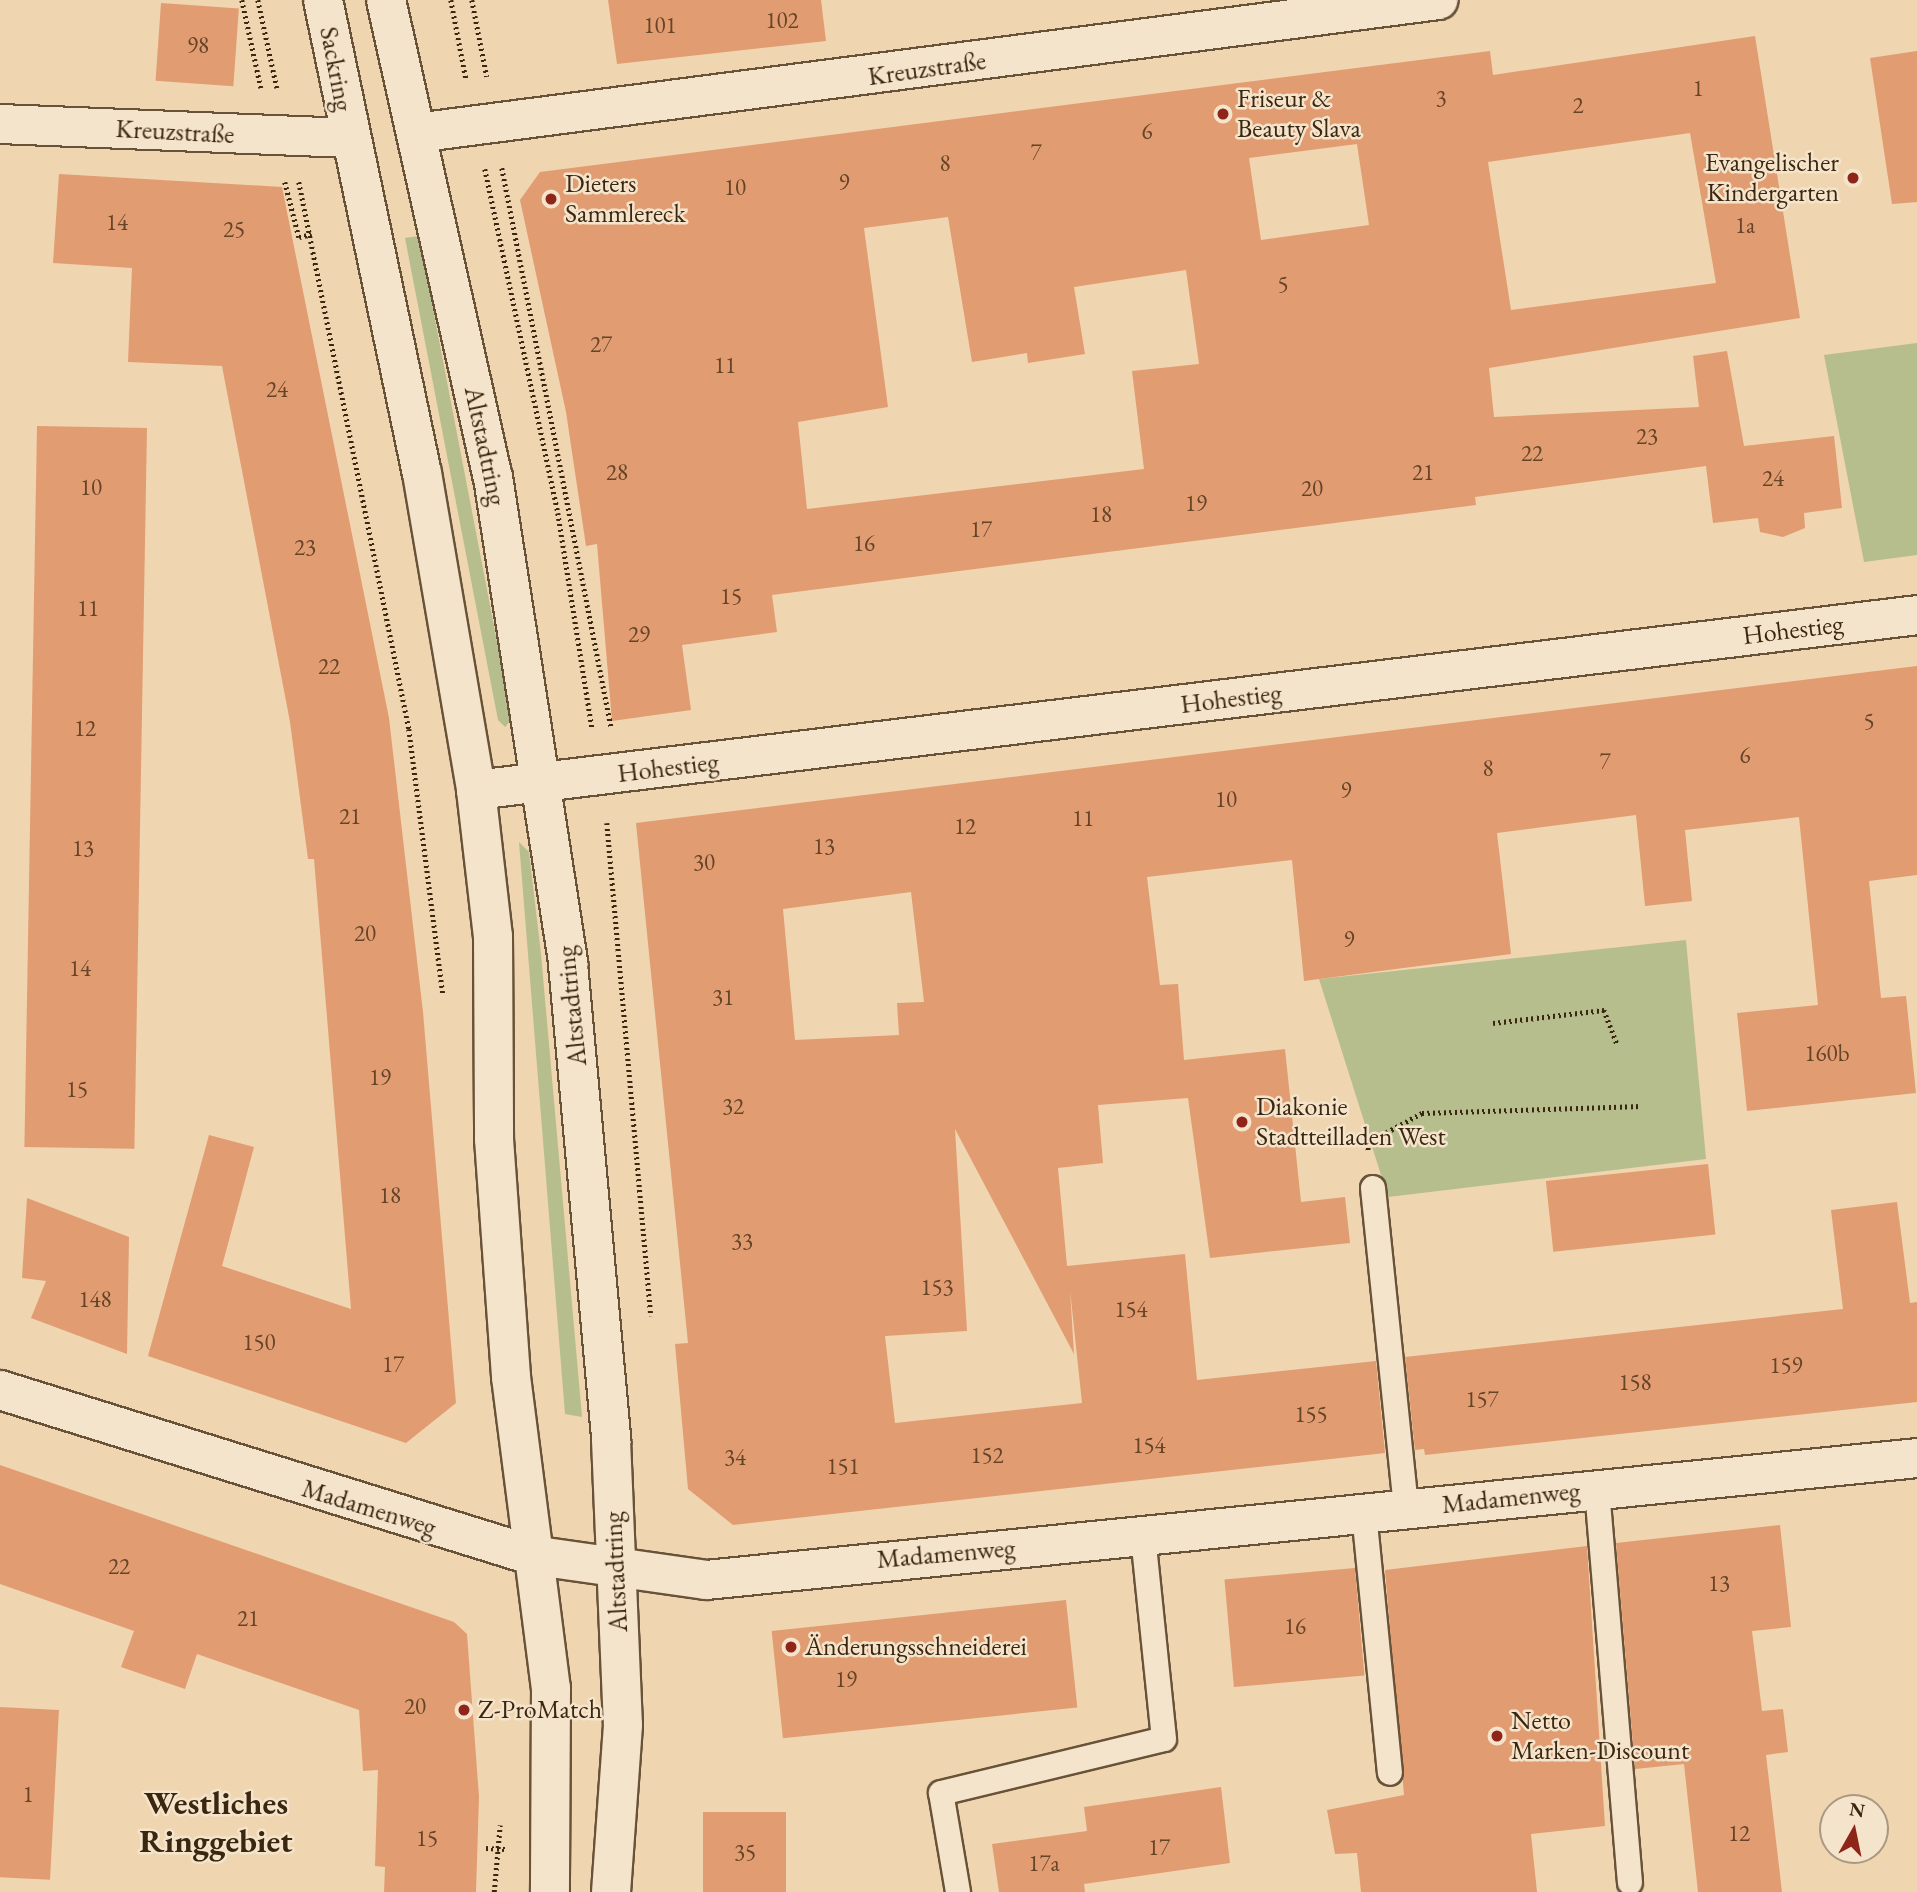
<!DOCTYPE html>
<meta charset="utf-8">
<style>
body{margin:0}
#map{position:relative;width:1917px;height:1892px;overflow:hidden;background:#efd5b0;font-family:"EB Garamond",serif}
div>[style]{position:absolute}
.green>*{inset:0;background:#b6be8d}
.building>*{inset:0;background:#e29c71;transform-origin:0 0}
.path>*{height:4.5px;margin-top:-2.25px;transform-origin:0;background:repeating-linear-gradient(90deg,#3b2610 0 2px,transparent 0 5.5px)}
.roads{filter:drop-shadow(2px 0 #685238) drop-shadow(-2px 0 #685238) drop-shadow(0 2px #685238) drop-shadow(0 -2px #685238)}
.lane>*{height:24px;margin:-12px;padding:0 12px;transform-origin:12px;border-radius:12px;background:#f5e4cc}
.street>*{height:38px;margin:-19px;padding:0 19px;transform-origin:19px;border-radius:19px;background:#f5e4cc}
.secondary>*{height:38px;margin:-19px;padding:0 19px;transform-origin:19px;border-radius:19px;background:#f5e4cc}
.dots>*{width:19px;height:19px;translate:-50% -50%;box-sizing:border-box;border:4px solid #f5e4cc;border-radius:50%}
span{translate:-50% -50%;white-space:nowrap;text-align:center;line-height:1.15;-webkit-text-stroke:5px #f5e4cc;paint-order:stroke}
.number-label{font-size:23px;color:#654428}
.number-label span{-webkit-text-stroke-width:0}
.street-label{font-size:26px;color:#3b2610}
.poi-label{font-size:26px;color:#3b2610}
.left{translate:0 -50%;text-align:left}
.right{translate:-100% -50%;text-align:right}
.district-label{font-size:33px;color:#3b2610;font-weight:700}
.north{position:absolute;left:1819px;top:1794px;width:70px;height:70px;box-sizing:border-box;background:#f5e4cc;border:2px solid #ab9881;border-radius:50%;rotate:9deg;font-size:19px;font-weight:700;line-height:28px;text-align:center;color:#3b2610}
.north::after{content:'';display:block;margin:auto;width:24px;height:32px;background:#8f2418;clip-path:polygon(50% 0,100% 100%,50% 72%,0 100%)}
</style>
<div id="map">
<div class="green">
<div style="clip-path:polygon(419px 236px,504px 678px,511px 720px,505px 727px,498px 720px,405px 238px)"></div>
<div style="clip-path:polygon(1917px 343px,1917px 555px,1864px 562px,1824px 355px)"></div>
<div style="clip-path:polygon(519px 842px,529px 852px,541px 954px,582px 1417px,565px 1414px)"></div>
<div style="clip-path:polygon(1686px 940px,1706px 1159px,1388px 1197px,1319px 979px)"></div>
</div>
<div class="building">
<div style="clip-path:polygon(608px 0,821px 0,826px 41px,617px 64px)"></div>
<div style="left:161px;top:3px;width:78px;height:78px;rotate:4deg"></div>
<div style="clip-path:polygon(evenodd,1755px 36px,1800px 318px,1489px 368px,1494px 417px,1699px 407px,1693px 356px,1727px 351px,1744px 446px,1834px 436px,1842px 508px,1804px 513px,1805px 528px,1783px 537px,1760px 532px,1758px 518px,1713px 523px,1706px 466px,1475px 497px,1476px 505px,772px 595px,777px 632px,682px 645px,691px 710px,612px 721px,597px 544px,586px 546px,566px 412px,520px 200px,540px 172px,1490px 51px,1493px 75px,1755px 36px,1690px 133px,1716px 283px,1511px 310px,1488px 162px,1690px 133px,1755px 36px,1357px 144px,1369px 225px,1261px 240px,1249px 158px,1357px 144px,1755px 36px,948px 217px,972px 362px,1027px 353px,1028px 363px,1085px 354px,1074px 287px,1186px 270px,1199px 364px,1132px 371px,1144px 469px,807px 509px,798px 422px,888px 407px,864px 228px,948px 217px)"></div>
<div style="clip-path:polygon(1917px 51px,1917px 202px,1892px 204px,1870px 58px)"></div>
<div style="clip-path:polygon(59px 174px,282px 187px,389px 718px,423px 1012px,456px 1403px,406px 1443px,148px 1356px,209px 1135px,254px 1147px,222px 1266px,351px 1309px,314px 859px,308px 859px,290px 722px,222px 366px,128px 362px,132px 268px,53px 263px)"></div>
<div style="left:37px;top:426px;width:110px;height:721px;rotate:1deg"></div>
<div style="clip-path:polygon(evenodd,1917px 666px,1917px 875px,1869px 881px,1881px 998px,1906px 996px,1916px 1093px,1747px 1111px,1737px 1013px,1818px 1005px,1799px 817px,1685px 830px,1692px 901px,1645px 906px,1636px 815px,1497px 833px,1511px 954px,1304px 981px,1292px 860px,1147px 877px,1160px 985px,1178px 984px,1184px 1060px,1285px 1049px,1301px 1202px,1345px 1197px,1350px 1243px,1210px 1258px,1188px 1098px,1098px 1105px,1103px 1163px,1058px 1168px,1067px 1266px,1185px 1254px,1197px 1380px,1376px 1361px,1385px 1453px,733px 1525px,688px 1489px,675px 1344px,688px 1343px,636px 823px,1917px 666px,911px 892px,924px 1002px,897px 1003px,899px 1035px,795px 1040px,783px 909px,911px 892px,1917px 666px,955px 1129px,1074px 1354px,1070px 1290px,1082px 1403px,895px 1423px,885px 1336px,967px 1331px,955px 1129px)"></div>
<div style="left:1708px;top:1164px;width:71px;height:163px;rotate:84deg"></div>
<div style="clip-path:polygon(27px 1198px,129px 1237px,127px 1354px,31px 1318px,46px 1281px,22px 1278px)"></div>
<div style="clip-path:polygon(1897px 1202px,1910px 1303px,1917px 1302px,1917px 1402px,1425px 1455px,1424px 1449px,1415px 1450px,1405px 1357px,1843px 1309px,1831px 1210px)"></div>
<div style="clip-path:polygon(0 1465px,454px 1622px,467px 1634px,479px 1797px,476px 1892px,384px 1892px,385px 1867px,375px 1866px,378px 1770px,363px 1771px,359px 1710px,197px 1654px,185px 1689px,121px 1667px,134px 1631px,0 1584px)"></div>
<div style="clip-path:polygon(1780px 1525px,1791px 1627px,1752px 1631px,1762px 1711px,1783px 1709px,1788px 1752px,1766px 1755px,1782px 1892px,1698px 1892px,1684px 1764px,1635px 1769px,1616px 1543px)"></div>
<div style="clip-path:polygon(1587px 1546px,1605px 1826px,1531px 1834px,1537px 1892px,1361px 1892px,1357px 1853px,1335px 1854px,1327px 1810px,1404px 1795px,1385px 1570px)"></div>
<div style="left:1355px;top:1568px;width:108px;height:131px;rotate:85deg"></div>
<div style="left:1066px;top:1600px;width:108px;height:296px;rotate:84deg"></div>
<div style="left:0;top:1707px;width:59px;height:170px;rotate:3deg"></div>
<div style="clip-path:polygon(1221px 1787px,1230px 1863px,1084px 1884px,1085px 1892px,999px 1892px,992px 1844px,1087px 1831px,1084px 1807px)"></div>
<div style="left:703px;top:1812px;width:83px;height:80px"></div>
</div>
<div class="path">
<div style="left:242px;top:0;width:90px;rotate:77.8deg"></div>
<div style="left:258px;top:0;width:90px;rotate:77.8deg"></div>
<div style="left:451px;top:0;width:80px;rotate:79.2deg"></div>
<div style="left:472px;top:0;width:78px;rotate:79deg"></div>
<div style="left:502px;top:168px;width:569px;rotate:78.95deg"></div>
<div style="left:485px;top:169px;width:352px;rotate:78deg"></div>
<div style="left:558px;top:513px;width:218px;rotate:81deg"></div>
<div style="left:285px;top:182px;width:57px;rotate:75.7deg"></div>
<div style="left:299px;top:237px;width:13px;rotate:-13deg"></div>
<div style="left:299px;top:182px;width:558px;rotate:78.63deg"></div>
<div style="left:409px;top:729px;width:269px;rotate:82.7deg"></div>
<div style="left:607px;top:823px;width:495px;rotate:84.9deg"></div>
<div style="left:1493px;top:1023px;width:112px;rotate:-6.7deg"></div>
<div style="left:1604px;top:1010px;width:36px;rotate:69deg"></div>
<div style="left:1368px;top:1150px;width:7px;rotate:-98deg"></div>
<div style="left:1367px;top:1143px;width:63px;rotate:-28.6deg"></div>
<div style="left:1422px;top:1113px;width:220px;rotate:-1.8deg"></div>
<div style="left:486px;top:1848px;width:19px;rotate:3deg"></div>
<div style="left:494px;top:1892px;width:67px;rotate:-84.9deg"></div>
</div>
<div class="roads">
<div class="lane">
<div style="left:1373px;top:1188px;width:323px;rotate:84.1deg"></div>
<div style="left:1597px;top:1490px;width:394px;rotate:85.2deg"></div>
<div style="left:1364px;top:1513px;width:261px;rotate:84.3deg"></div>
<div style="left:958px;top:1892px;width:100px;rotate:-99.7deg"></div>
<div style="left:941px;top:1793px;width:229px;rotate:-13.6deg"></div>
<div style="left:1164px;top:1739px;width:205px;rotate:-95.9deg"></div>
</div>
<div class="street">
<div style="left:0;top:124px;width:350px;rotate:2.3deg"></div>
<div style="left:416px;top:133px;width:1031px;rotate:-7.41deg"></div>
<div style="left:476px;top:790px;width:1452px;rotate:-6.92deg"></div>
<div style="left:0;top:1390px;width:556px;rotate:17.26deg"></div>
</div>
<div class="secondary">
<div style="left:323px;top:0;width:483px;rotate:78.2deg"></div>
<div style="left:422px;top:473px;width:322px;rotate:80.3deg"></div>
<div style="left:476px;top:790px;width:147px;rotate:83.4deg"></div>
<div style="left:493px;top:936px;width:203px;rotate:89.7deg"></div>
<div style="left:494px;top:1139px;width:239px;rotate:85.9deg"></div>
<div style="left:511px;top:1377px;width:314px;rotate:82.7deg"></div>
<div style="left:551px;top:1688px;width:204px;rotate:90.3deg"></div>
<div style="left:386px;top:0;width:489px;rotate:77.4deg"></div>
<div style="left:493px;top:477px;width:493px;rotate:81.2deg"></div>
<div style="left:568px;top:964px;width:478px;rotate:84.8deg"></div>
<div style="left:611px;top:1440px;width:285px;rotate:87.6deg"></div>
<div style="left:623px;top:1725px;width:167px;rotate:94.1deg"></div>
<div style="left:531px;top:1555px;width:177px;rotate:8.1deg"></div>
<div style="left:706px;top:1580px;width:1217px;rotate:-5.75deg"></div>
</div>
</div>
<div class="dots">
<div style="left:1223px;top:114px;background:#8f2418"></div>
<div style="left:1853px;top:178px;background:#8f2418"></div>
<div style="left:551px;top:199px;background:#8f2418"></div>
<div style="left:1242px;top:1122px;background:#8f2418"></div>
<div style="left:791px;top:1647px;background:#8f2418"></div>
<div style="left:464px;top:1710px;background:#8f2418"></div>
<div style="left:1497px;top:1736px;background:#8f2418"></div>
</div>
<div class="number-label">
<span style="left:782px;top:20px">102</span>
<span style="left:660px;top:25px">101</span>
<span style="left:198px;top:45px">98</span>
<span style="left:1698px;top:88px">1</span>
<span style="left:1441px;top:98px">3</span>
<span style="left:1578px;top:105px">2</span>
<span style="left:1147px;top:131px">6</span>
<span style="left:1036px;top:152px">7</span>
<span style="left:945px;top:163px">8</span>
<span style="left:844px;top:182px">9</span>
<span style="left:735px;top:187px">10</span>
<span style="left:117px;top:222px">14</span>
<span style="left:1745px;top:225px">1a</span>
<span style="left:234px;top:229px">25</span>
<span style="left:1283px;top:284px">5</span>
<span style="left:601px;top:344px">27</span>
<span style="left:725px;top:365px">11</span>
<span style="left:277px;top:389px">24</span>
<span style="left:1647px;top:436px">23</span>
<span style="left:1532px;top:453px">22</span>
<span style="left:617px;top:472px">28</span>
<span style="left:1423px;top:472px">21</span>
<span style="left:1773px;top:478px">24</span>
<span style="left:91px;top:487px">10</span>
<span style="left:1312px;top:488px">20</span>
<span style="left:1196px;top:503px">19</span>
<span style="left:1101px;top:514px">18</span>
<span style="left:981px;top:529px">17</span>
<span style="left:864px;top:543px">16</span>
<span style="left:305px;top:547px">23</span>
<span style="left:731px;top:596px">15</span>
<span style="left:88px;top:608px">11</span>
<span style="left:639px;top:634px">29</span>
<span style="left:329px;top:666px">22</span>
<span style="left:1869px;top:721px">5</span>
<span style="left:85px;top:728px">12</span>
<span style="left:1745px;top:755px">6</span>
<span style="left:1605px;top:761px">7</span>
<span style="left:1488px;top:768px">8</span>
<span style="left:1346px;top:790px">9</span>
<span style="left:1226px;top:799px">10</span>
<span style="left:350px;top:816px">21</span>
<span style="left:1083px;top:818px">11</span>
<span style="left:965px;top:826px">12</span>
<span style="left:824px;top:846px">13</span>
<span style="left:83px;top:848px">13</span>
<span style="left:704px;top:862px">30</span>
<span style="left:365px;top:933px">20</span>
<span style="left:1349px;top:939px">9</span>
<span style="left:80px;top:968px">14</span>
<span style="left:723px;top:997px">31</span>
<span style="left:1827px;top:1053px">160b</span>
<span style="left:380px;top:1077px">19</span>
<span style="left:77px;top:1089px">15</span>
<span style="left:733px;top:1106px">32</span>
<span style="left:390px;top:1195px">18</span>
<span style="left:742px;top:1241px">33</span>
<span style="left:937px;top:1287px">153</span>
<span style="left:95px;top:1299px">148</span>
<span style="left:1131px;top:1309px">154</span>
<span style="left:259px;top:1342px">150</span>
<span style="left:393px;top:1364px">17</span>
<span style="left:1786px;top:1365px">159</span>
<span style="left:1635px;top:1382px">158</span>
<span style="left:1482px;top:1399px">157</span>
<span style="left:1311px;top:1414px">155</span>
<span style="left:1149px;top:1445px">154</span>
<span style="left:987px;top:1455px">152</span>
<span style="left:735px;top:1457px">34</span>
<span style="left:843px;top:1466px">151</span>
<span style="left:119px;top:1566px">22</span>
<span style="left:1719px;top:1583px">13</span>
<span style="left:248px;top:1618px">21</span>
<span style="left:1295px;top:1626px">16</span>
<span style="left:846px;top:1679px">19</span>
<span style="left:415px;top:1706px">20</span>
<span style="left:28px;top:1794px">1</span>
<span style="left:1739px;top:1833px">12</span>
<span style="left:427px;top:1838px">15</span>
<span style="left:1159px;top:1847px">17</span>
<span style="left:745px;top:1852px">35</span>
<span style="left:1044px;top:1863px">17a</span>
</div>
<div class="street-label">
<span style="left:336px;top:69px;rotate:79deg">Sackring</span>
<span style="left:927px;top:69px;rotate:-8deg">Kreuzstraße</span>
<span style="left:175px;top:132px;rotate:3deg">Kreuzstraße</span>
<span style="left:485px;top:446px;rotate:78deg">Altstadtring</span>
<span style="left:1793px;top:630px;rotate:-7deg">Hohestieg</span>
<span style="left:1231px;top:699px;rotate:-7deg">Hohestieg</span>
<span style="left:668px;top:768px;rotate:-7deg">Hohestieg</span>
<span style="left:572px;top:1006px;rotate:-96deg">Altstadtring</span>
<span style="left:1511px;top:1498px;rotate:-6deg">Madamenweg</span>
<span style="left:369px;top:1508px;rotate:17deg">Madamenweg</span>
<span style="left:946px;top:1554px;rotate:-5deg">Madamenweg</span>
<span style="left:616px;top:1572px;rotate:-93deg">Altstadtring</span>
</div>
<div class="poi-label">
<span class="left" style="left:1237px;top:114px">Friseur &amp;<br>Beauty Slava</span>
<span class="right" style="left:1839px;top:178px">Evangelischer<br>Kindergarten</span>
<span class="left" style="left:565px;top:199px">Dieters<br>Sammlereck</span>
<span class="left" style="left:1256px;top:1122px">Diakonie<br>Stadtteilladen West</span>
<span class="left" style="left:805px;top:1647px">Änderungsschneiderei</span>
<span class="left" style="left:478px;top:1710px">Z-ProMatch</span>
<span class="left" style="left:1511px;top:1736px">Netto<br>Marken-Discount</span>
</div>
<div class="district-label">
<span style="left:216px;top:1822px">Westliches<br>Ringgebiet</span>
</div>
<div class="north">N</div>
</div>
